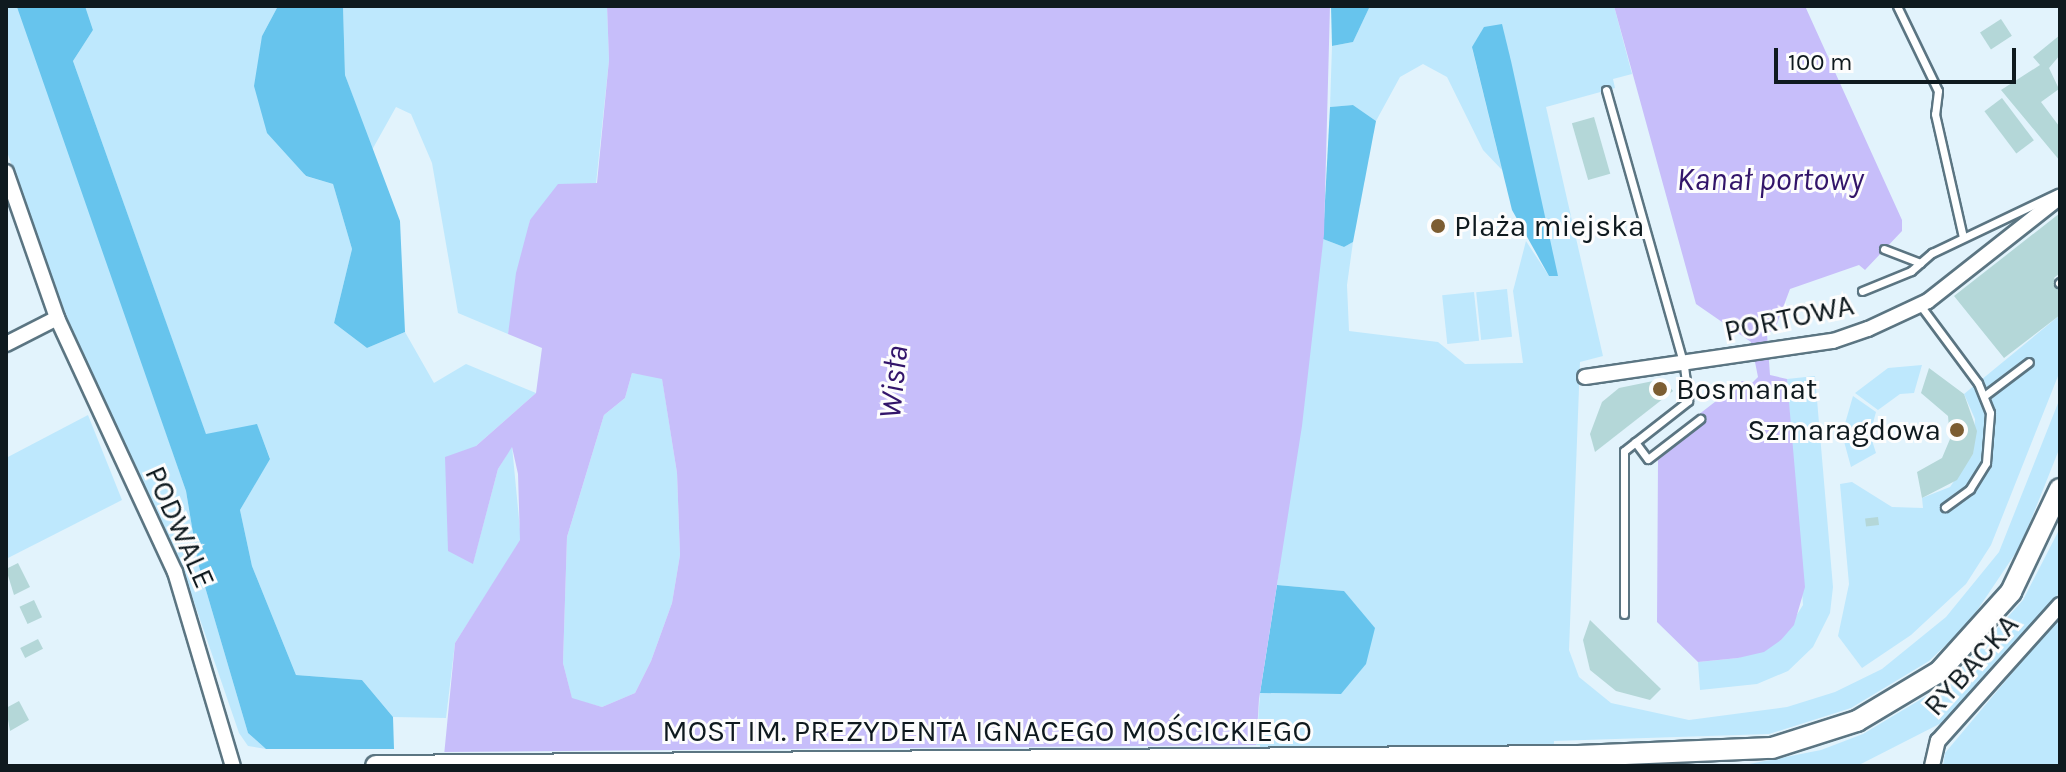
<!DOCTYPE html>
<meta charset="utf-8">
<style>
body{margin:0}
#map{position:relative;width:2066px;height:772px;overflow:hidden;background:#e2f3fc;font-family:Karla,sans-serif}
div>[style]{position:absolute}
.green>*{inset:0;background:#bee8fd;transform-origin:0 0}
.forest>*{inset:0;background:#67c4ed}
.water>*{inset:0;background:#c7befa}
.pier>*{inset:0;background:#e2f3fc}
.building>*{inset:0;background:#b4d7d8;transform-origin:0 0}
.roads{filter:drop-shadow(2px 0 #5b7582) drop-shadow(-2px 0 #5b7582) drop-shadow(0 2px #5b7582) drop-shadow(0 -2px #5b7582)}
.lane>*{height:7px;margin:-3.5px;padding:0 3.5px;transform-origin:3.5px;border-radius:3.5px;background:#fff}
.street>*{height:14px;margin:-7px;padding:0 7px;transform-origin:7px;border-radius:7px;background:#fff}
.secondary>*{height:20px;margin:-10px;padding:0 10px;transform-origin:10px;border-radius:10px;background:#fff}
.dots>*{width:22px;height:22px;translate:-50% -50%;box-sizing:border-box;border:4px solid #fdfdfd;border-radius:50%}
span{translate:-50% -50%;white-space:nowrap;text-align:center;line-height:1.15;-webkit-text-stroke:6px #fdfdfd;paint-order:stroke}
.poi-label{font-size:30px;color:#0f1a1f}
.left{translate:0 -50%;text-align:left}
.right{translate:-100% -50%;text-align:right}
.street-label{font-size:30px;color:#0f1a1f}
.water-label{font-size:32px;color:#32156a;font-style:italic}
.frame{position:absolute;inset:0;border:8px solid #0f1a1f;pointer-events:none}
.scale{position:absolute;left:1774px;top:48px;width:242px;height:36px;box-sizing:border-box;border:4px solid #0f1a1f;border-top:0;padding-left:10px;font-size:24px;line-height:28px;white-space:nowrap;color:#0f1a1f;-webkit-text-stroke:6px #fdfdfd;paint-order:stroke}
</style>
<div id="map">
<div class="green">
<div style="clip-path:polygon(6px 6px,20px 6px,186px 491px,198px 563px,248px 733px,266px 749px,248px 746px,239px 733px,192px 596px,82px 359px,6px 149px)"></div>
<div style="clip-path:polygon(85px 6px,278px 6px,262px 36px,305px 176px,333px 184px,352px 249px,334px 323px,367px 348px,405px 332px,434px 383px,466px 364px,536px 393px,476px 446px,473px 563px,498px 469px,512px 446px,521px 540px,455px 643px,446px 718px,393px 717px,362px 680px,296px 675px,252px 566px,240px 510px,270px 458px,257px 425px,206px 435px,73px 61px,93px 30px)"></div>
<div style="clip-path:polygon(343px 6px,607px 6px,609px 60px,596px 184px,530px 220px,508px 334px,458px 313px,432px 163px,411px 114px,396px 107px,372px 150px,345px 75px)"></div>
<div style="clip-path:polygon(1370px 6px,1614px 6px,1632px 74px,1613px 79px,1615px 88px,1546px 107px,1603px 356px,1580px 362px,1569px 650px,1579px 677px,1611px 703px,1689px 720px,1787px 707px,1835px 692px,1882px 669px,1946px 617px,1999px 552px,2060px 398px,2060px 447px,2021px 545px,1968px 624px,1929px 661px,1851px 708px,1769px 734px,1554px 741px,1553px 766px,1255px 766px,1260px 693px,1341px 694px,1344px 591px,1277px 585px,1323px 239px,1344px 247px,1353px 242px,1347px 285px,1349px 331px,1438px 342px,1465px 364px,1523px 363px,1513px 291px,1526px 241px,1549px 276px,1558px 276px,1472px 48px,1502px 170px,1483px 150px,1447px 77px,1423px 64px,1400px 77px,1376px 121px,1353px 105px,1330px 107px,1332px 46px,1353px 42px)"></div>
<div style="left:1507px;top:289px;width:48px;height:31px;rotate:84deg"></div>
<div style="left:1474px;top:292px;width:49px;height:32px;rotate:84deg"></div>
<div style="clip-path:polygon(2060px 315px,2060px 371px,1991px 545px,1966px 584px,1911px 635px,1862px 668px,1838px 636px,1849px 584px,1840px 484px,1852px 482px,1892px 507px,1923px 508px,1922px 498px,1950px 487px,1973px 454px,1975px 419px,1964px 394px)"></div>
<div style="clip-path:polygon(1922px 365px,1914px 393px,1900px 394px,1878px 410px,1855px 393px,1888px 368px)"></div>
<div style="clip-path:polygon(632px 373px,662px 378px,677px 473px,680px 555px,672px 603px,651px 661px,635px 693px,602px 707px,572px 699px,563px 663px,567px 537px,604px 415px,625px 398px)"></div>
<div style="clip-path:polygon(1815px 376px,1833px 587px,1830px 613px,1813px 647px,1788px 671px,1757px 684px,1700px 690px,1698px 662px,1738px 658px,1781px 640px,1803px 605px,1787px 379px)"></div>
<div style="clip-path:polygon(1853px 396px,1876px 412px,1870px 434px,1876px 453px,1851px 467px,1842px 434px)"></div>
<div style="clip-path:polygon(88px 415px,122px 500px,6px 559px,6px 458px)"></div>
<div style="clip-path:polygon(2060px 528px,2060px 592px,1957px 715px,1857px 766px,1739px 766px,1821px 750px,1863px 734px,1948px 683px,2023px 600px)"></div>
<div style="clip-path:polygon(2060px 616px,2060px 766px,1943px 766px,1945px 753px)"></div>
</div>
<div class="forest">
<div style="clip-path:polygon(85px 6px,93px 30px,73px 61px,206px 434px,257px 424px,270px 459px,240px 510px,252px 566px,296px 675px,362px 680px,393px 717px,394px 749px,266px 749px,248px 733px,198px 563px,186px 491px,17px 7px)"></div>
<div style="clip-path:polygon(278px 6px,343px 6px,345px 75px,400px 221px,405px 332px,367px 348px,334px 323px,352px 249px,333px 184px,306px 176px,267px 133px,254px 86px,262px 36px)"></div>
<div style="clip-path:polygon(1331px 6px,1370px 6px,1353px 42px,1332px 46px)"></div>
<div style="clip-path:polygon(1502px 24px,1511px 61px,1558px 276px,1549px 276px,1512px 210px,1472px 47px,1484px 27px)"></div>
<div style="clip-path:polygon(1353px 105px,1376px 121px,1353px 242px,1344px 247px,1323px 239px,1330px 107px)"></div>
<div style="clip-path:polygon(1277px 585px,1344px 591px,1375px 628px,1366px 664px,1341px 694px,1260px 693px)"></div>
</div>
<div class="water">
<div style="clip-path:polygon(evenodd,607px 6px,1330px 6px,1324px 234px,1302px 426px,1259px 699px,1255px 766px,443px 766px,455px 643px,520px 540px,518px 474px,512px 447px,498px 469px,473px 564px,448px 551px,445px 457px,476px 446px,536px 393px,542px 348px,508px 334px,516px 273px,530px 220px,558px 184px,597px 183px,609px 60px,607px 6px,632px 373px,662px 379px,677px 473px,680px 555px,672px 603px,651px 661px,635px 693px,602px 707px,572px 698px,563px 663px,567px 537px,604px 415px,625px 398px,632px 373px)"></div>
<div style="clip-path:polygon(1614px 6px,1805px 6px,1902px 220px,1902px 231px,1865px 270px,1859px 265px,1790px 289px,1775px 329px,1767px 334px,1770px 375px,1787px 379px,1805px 587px,1794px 625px,1781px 640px,1764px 652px,1738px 658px,1698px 662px,1657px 622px,1658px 460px,1704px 423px,1698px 415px,1742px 381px,1752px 383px,1758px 377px,1751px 342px,1696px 304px)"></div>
</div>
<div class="pier">
<div style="clip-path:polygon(1260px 745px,1259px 766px,439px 766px,440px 752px)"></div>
</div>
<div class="building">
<div style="left:2001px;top:19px;width:20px;height:25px;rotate:57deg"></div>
<div style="clip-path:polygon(2060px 35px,2060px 55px,2049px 68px,2059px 89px,2041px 102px,2059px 126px,2060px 161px,2001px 90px,2040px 65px,2033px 57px)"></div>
<div style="left:2002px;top:98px;width:53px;height:22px;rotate:53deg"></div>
<div style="left:1594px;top:117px;width:59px;height:23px;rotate:74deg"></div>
<div style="clip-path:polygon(2060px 213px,2060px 273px,2054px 278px,2060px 285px,2060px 315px,2004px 358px,1954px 296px)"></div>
<div style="clip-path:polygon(1929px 368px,1964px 394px,1977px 431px,1973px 454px,1957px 480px,1922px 498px,1917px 472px,1942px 458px,1950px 439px,1948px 416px,1921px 393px)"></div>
<div style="clip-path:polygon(1663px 379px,1673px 391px,1595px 452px,1590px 434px,1602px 402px,1619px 388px)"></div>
<div style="left:1878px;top:517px;width:8px;height:13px;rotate:83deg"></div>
<div style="clip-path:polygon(18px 563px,30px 587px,14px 595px,6px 569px)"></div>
<div style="left:34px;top:600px;width:19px;height:16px;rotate:65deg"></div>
<div style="clip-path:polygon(1590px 620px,1661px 689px,1650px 700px,1616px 691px,1590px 670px,1583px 640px)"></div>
<div style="left:38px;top:639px;width:11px;height:20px;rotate:63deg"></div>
<div style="clip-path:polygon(19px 701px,29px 720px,10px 731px,6px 708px)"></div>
</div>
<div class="roads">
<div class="lane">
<div style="left:1897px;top:6px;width:94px;rotate:64.2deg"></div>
<div style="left:1938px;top:91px;width:23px;rotate:97deg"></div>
<div style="left:1935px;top:114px;width:126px;rotate:77.2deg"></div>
<div style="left:1606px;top:90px;width:287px;rotate:74.2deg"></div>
<div style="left:1684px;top:366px;width:35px;rotate:83deg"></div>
<div style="left:1688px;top:401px;width:81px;rotate:142deg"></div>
<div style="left:1624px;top:451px;width:163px;rotate:90deg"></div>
<div style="left:1884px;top:249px;width:39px;rotate:21deg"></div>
<div style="left:2059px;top:283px;width:1px;rotate:-45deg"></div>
<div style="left:1862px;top:291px;width:53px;rotate:-22.2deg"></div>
<div style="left:1911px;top:271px;width:28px;rotate:-41deg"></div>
<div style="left:1932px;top:253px;width:140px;rotate:-25.5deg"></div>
<div style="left:1920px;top:305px;width:97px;rotate:53.4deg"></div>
<div style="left:1978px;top:383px;width:32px;rotate:68deg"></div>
<div style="left:1990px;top:413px;width:50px;rotate:94.6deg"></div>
<div style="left:1986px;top:463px;width:31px;rotate:122deg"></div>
<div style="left:1970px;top:489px;width:31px;rotate:144deg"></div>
<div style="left:1984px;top:396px;width:56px;rotate:-37.1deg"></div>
<div style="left:1635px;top:442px;width:21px;rotate:53deg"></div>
<div style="left:1648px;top:459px;width:66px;rotate:-37.6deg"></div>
</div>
<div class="street">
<div style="left:6px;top:172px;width:155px;rotate:70.7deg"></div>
<div style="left:57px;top:318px;width:280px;rotate:65.1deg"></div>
<div style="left:175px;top:572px;width:202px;rotate:73.4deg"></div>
<div style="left:6px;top:344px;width:57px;rotate:-27deg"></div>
<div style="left:1585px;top:377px;width:251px;rotate:-8.3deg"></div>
<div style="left:1833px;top:341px;width:37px;rotate:-19deg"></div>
<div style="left:1868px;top:329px;width:66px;rotate:-25deg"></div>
<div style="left:1928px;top:301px;width:168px;rotate:-38.2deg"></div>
<div style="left:1932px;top:766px;width:26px;rotate:-77deg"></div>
<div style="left:1938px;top:741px;width:183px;rotate:-48.1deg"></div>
</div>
<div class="secondary">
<div style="left:376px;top:766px;width:1202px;rotate:-0.48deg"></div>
<div style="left:1578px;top:756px;width:194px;rotate:-2.4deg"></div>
<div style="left:1772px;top:748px;width:89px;rotate:-17.6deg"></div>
<div style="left:1857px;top:721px;width:96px;rotate:-30.9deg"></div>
<div style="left:1939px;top:672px;width:108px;rotate:-48deg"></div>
<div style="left:2011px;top:592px;width:114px;rotate:-64.6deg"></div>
</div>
</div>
<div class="dots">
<div style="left:1438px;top:226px;background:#7c5d32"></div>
<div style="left:1660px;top:389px;background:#7c5d32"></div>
<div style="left:1957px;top:430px;background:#7c5d32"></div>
</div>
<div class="poi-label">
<span class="left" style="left:1454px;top:226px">Plaża miejska</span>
<span class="left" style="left:1676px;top:389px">Bosmanat</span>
<span class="right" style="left:1941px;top:430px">Szmaragdowa</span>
</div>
<div class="street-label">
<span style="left:1789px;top:318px;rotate:-12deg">PORTOWA</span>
<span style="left:180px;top:527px;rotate:66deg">PODWALE</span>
<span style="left:1971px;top:665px;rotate:-48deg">RYBACKA</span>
<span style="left:987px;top:731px">MOST IM. PREZYDENTA IGNACEGO MOŚCICKIEGO</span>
</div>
<div class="water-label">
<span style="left:1770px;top:180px">Kanał portowy</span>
<span style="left:894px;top:382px;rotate:-84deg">Wisła</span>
</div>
<div class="frame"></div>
<div class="scale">100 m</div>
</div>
